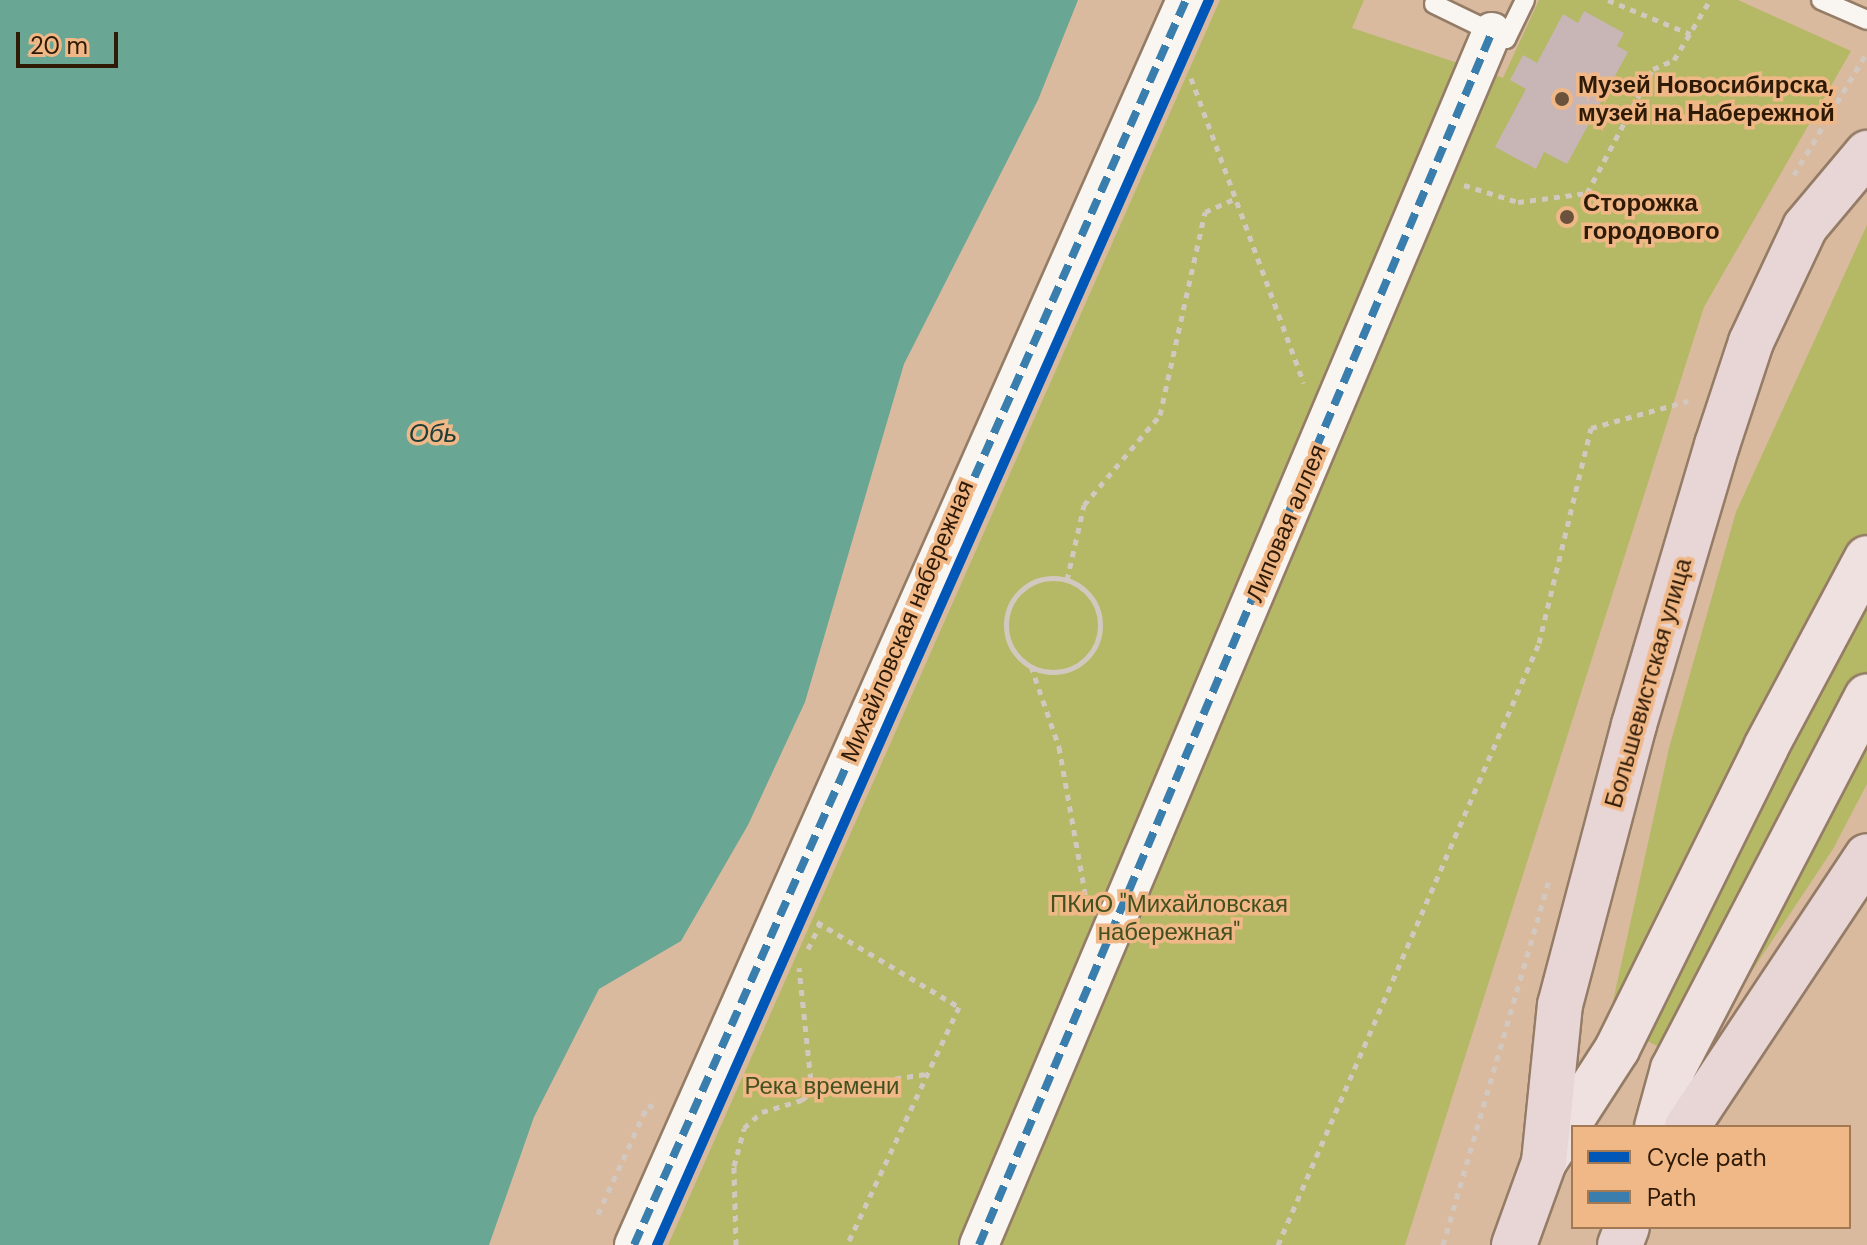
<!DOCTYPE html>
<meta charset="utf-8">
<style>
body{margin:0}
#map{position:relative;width:1867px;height:1245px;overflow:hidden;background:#d9ba9f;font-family:"DM Sans",sans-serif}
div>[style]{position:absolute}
.green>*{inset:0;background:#b5b865}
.water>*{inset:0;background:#6aa694}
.building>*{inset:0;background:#c8b5b6}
.path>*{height:5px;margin-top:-2.5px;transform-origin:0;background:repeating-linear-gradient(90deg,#d2c8bf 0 6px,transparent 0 12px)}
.path>.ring{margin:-2.5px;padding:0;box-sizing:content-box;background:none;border:5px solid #d2c8bf;border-radius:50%}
.roads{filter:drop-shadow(2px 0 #947c66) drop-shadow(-2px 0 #947c66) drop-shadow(0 2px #947c66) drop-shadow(0 -2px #947c66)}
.lane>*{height:18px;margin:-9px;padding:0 9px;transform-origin:9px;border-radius:9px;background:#f9f5f1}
.street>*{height:38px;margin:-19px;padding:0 19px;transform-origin:19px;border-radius:19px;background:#f9f5f1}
.primary>*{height:44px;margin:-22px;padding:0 22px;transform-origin:22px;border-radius:22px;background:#efe1e0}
.highway>*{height:44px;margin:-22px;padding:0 22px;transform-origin:22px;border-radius:22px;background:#e8d5d5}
.quiet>*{height:8px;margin-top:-4px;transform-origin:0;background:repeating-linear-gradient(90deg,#3a7ead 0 16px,transparent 0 24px)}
.cycleway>*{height:10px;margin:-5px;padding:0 5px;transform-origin:5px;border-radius:5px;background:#0057b8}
.dots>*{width:22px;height:22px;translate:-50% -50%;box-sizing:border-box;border:4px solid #f1b887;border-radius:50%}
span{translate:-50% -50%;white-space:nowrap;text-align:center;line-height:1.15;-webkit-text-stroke:7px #f1b887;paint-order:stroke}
.poi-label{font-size:24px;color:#2f1a06;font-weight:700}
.left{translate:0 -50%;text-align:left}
.street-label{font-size:24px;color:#2f1a06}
.park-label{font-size:24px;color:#43501f}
.water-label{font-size:26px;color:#1f3d38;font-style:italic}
.legend{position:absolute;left:1571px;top:1125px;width:280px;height:104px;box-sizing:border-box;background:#f1b887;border:2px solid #a37953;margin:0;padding:10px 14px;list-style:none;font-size:24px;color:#2f1a06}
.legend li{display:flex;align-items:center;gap:16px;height:40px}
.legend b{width:40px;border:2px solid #a37953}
.scale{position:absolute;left:16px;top:32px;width:102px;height:36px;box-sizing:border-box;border:4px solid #2f1a06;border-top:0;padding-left:10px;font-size:24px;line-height:28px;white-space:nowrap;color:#2f1a06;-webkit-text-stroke:6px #f1b887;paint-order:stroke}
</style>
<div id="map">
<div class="green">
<div style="clip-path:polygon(1220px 0,1364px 0,1352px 28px,1503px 78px,1539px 0,1738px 0,1851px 51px,1704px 307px,1405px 1245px,668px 1245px)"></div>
<div style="clip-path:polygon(1867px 225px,1867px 784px,1833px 849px,1692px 1061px,1608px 1024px,1669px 748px,1736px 512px)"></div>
</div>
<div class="water">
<div style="clip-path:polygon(0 0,1078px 0,1038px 100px,904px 364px,805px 702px,748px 825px,681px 941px,599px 989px,534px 1117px,489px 1245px,0 1245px)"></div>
</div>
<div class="building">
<div style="clip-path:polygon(1584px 11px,1624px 33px,1617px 46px,1628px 52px,1567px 164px,1544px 152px,1536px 169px,1495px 147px,1526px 89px,1510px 80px,1523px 55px,1537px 63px,1563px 14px,1578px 23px)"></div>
</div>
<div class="path">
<div style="left:1608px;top:0;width:89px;rotate:22.5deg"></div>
<div style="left:1191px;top:78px;width:325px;rotate:69.7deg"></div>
<div style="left:1794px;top:175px;width:143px;rotate:-59.3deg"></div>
<div style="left:1464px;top:185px;width:57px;rotate:17.5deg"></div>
<div style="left:1518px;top:202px;width:70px;rotate:-7.4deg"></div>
<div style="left:1587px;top:193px;width:140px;rotate:-62deg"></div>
<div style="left:1653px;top:69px;width:23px;rotate:-23deg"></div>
<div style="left:1674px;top:60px;width:70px;rotate:-59deg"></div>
<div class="ring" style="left:1006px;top:578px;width:89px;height:89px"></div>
<div style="left:1067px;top:580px;width:77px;rotate:-77.2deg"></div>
<div style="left:1084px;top:505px;width:118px;rotate:-49.8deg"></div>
<div style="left:1160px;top:415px;width:208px;rotate:-77.5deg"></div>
<div style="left:1205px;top:212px;width:34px;rotate:-24deg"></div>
<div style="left:1031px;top:666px;width:86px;rotate:70.9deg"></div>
<div style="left:1059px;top:747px;width:153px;rotate:79.9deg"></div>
<div style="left:817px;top:922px;width:165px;rotate:30.9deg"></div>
<div style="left:959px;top:1007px;width:263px;rotate:115.2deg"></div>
<div style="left:808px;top:949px;width:28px;rotate:-64deg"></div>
<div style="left:812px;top:1091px;width:115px;rotate:-8.5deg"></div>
<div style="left:598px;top:1214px;width:120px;rotate:-65.4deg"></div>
<div style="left:648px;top:1105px;width:11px;rotate:22deg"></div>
<div style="left:736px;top:1245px;width:79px;rotate:-91.5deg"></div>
<div style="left:734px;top:1166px;width:39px;rotate:-75deg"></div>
<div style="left:744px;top:1128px;width:24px;rotate:-42deg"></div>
<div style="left:762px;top:1112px;width:42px;rotate:-16.7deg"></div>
<div style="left:802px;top:1100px;width:13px;rotate:-42deg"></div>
<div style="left:812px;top:1091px;width:124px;rotate:-96deg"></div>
<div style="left:1278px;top:1245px;width:656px;rotate:-66.56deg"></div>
<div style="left:1539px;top:643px;width:221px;rotate:-76.4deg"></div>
<div style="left:1591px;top:428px;width:101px;rotate:-15.6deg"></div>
<div style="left:1443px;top:1245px;width:383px;rotate:-73.8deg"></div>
</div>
<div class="roads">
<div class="lane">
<div style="left:1821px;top:0;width:50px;rotate:23.5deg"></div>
<div style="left:1434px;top:4px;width:80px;rotate:25.9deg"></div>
<div style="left:1506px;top:39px;width:43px;rotate:-64deg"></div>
</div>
<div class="street">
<div style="left:634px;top:1245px;width:1362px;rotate:-66.09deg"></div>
<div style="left:979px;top:1245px;width:1317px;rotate:-67.08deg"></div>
</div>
<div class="primary">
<div style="left:1657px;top:1127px;width:60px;rotate:-74.6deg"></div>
<div style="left:1673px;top:1069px;width:420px;rotate:-62.5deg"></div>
<div style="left:1544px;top:1162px;width:135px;rotate:-57.1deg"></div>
<div style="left:1617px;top:1049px;width:337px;rotate:-63.7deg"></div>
<div style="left:1766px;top:747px;width:214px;rotate:-61.9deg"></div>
</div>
<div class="highway">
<div style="left:1687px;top:1127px;width:325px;rotate:-56.4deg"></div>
<div style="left:1514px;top:1245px;width:88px;rotate:-70.1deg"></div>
<div style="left:1544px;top:1162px;width:158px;rotate:-84.2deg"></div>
<div style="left:1560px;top:1005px;width:290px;rotate:-75.2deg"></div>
<div style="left:1634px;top:725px;width:292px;rotate:-73.5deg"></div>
<div style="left:1717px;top:445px;width:108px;rotate:-71.7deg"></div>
<div style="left:1751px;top:342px;width:127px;rotate:-64.8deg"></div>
<div style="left:1805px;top:227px;width:97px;rotate:-50deg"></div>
<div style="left:1620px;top:1245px;width:19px;rotate:-69deg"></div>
</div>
</div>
<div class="quiet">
<div style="left:634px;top:1245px;width:1362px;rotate:-66.09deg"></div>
<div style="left:979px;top:1245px;width:1317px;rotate:-67.08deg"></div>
</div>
<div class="cycleway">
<div style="left:657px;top:1245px;width:1362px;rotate:-66.09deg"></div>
</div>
<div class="dots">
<div style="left:1562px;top:99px;background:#6a523c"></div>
<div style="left:1567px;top:217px;background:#6a523c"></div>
</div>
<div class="poi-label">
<span class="left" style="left:1578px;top:99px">Музей Новосибирска,<br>музей на Набережной</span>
<span class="left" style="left:1583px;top:217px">Сторожка<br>городового</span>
</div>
<div class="street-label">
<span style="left:1286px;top:523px;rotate:-67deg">Липовая аллея</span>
<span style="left:907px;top:621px;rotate:-67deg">Михайловская набережная</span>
<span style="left:1648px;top:683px;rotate:-74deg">Большевистская улица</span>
</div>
<div class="park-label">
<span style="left:1169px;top:918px">ПКиО "Михайловская<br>набережная"</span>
<span style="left:822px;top:1086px">Река времени</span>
</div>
<div class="water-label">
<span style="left:433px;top:434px">Обь</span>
</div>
<ul class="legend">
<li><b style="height:10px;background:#0057b8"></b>Cycle path</li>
<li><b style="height:10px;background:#3a7ead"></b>Path</li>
</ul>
<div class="scale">20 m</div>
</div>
